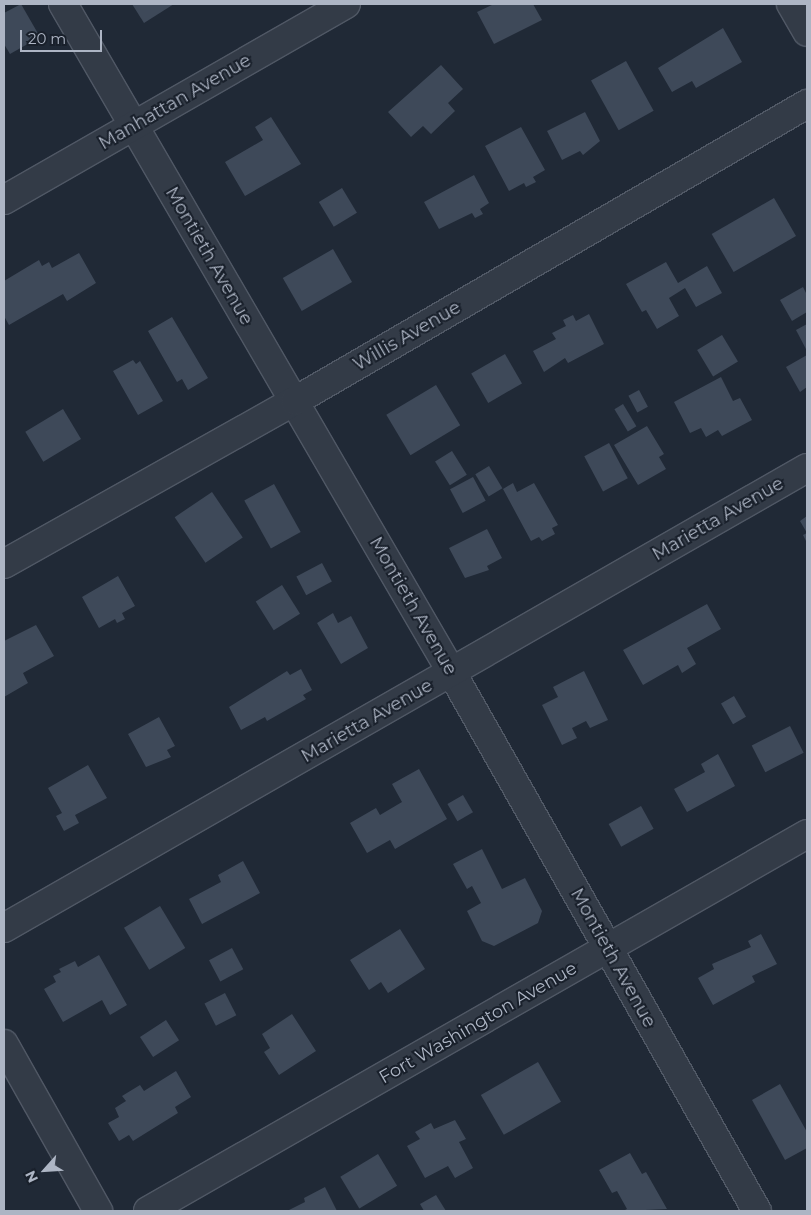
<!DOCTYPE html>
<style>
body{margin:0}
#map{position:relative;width:811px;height:1215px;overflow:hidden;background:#202936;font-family:Montserrat,sans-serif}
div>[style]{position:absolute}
.building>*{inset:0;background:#3e4959;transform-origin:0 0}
.roads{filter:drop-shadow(1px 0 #505865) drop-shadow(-1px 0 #505865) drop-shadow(0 1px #505865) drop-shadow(0 -1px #505865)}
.minor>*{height:28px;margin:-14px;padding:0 14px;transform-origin:14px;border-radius:14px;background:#333b47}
span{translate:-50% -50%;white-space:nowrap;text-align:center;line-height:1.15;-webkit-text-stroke:4px #19202b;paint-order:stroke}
.street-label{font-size:18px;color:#adb5c4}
.frame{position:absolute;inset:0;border:5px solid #adb5c4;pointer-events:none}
.north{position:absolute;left:20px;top:1145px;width:50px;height:50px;-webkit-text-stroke:4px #19202b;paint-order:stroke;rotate:244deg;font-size:14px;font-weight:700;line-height:20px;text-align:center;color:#adb5c4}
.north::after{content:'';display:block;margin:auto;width:18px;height:22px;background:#adb5c4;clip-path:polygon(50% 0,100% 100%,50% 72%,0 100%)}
.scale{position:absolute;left:20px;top:30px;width:82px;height:22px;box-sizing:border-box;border:2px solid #adb5c4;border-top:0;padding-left:6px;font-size:15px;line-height:18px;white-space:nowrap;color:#adb5c4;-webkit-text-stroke:4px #19202b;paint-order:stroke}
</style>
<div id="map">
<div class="building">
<div style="clip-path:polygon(21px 4px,40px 37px,10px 54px,4px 44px,4px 13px)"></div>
<div style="clip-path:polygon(132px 4px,174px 4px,144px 23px)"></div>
<div style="clip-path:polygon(494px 4px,533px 4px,542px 20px,494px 44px,477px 12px)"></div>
<div style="clip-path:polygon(723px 28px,742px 62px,696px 88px,692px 81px,672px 92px,658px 68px)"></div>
<div style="left:626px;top:61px;width:57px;height:40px;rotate:61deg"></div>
<div style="clip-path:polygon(441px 65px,463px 89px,448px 103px,455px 111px,431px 134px,423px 126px,411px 137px,388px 112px)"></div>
<div style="clip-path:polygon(585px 112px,600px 141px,583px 155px,580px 151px,562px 160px,547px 131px)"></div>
<div style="clip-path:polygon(271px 117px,301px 164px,245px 196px,225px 162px,263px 140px,255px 127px)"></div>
<div style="clip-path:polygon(521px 127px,545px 170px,533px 177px,536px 182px,526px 187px,524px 183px,509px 191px,485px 146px)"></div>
<div style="clip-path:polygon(474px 175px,489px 203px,480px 209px,483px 214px,475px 218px,472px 213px,439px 229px,424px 202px)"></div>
<div style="left:342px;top:188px;width:29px;height:27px;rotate:59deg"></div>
<div style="left:774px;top:198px;width:44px;height:72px;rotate:60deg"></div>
<div style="left:333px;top:249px;width:38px;height:58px;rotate:60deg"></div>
<div style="clip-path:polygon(79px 253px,96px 283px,67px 301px,63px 294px,9px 325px,4px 316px,4px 281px,39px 260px,42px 266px,49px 262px,52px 268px)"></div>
<div style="clip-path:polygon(666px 262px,678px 283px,707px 266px,722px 293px,696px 307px,685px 288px,669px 298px,679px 316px,657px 329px,646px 310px,642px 312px,626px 284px)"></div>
<div style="clip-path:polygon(803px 287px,807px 295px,807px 312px,792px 321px,780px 300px)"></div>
<div style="clip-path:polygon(589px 314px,604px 344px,568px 363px,565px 358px,544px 372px,533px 351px,556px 339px,552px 333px,566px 326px,563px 320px,573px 315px,576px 321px)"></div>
<div style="clip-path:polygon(172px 317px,208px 378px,188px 390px,182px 379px,177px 382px,148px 331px)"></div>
<div style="clip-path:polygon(807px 324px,807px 351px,796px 330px)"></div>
<div style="left:722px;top:335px;width:31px;height:29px;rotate:59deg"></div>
<div style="left:505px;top:354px;width:34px;height:39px;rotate:60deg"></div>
<div style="clip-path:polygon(807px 355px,807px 387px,800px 392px,786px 367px)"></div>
<div style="clip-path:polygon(133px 360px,136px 364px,140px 361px,163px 401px,138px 415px,113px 371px)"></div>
<div style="clip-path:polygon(721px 377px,733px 401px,740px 398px,752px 420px,722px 436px,718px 430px,706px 437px,701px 428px,690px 433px,674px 402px)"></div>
<div style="left:436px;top:385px;width:47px;height:58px;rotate:59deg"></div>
<div style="left:639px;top:390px;width:19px;height:12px;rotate:62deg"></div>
<div style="left:623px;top:404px;width:26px;height:10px;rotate:59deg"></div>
<div style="left:63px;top:409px;width:35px;height:44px;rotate:59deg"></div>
<div style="clip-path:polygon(647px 426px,664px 454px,659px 457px,666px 469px,638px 485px,614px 445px)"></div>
<div style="left:609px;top:443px;width:40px;height:28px;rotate:62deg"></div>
<div style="left:452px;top:451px;width:28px;height:20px;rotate:58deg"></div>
<div style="left:489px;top:466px;width:26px;height:16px;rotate:59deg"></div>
<div style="left:473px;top:477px;width:27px;height:26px;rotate:62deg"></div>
<div style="clip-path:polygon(513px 483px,517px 492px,534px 483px,558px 525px,552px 528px,555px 534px,542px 541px,539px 537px,531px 541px,503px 489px)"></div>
<div style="left:274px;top:484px;width:55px;height:34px;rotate:61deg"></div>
<div style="left:212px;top:492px;width:55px;height:45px;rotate:56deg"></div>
<div style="clip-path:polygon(807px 516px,807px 543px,803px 535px,807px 533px,800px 521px)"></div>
<div style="clip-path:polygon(487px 529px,502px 558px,487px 566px,489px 570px,465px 578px,449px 548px)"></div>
<div style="left:322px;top:563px;width:21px;height:29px;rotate:62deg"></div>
<div style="clip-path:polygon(118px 576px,135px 606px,122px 613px,125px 619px,117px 623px,115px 619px,99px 628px,82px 597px)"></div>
<div style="left:282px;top:585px;width:34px;height:31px;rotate:58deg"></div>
<div style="clip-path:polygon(707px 604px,721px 629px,687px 648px,696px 664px,682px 673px,678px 665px,643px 685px,623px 650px)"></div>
<div style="clip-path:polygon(333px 613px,338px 623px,351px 616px,368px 648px,341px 664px,317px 623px)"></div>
<div style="clip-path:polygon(36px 625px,54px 656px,23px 673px,28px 683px,4px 697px,4px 641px)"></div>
<div style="clip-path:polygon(301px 669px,312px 690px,303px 695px,306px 699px,267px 721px,265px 717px,241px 730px,229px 707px,287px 671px,290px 675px)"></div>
<div style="clip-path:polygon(584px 671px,608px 720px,590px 728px,586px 721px,572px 728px,577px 738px,562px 745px,542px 705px,558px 697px,553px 687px)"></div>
<div style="left:734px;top:696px;width:24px;height:15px;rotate:60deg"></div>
<div style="clip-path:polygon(159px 717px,175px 746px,167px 750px,171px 757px,146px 767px,128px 734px)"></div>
<div style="left:790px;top:726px;width:30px;height:43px;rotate:63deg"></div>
<div style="clip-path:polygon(718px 754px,735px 786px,687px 812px,674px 789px,705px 772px,701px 764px)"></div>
<div style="clip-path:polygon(88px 765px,107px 798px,75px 815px,79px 823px,64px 831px,56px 816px,62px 813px,48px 788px)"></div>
<div style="clip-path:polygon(419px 769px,447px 819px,395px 849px,390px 840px,367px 853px,350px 823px,376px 808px,380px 815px,402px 802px,392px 784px)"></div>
<div style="left:463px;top:795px;width:20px;height:18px;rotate:60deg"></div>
<div style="left:641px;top:806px;width:26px;height:37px;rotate:61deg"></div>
<div style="clip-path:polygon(482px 849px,502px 889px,525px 878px,542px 911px,538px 923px,494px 946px,482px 941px,467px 911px,481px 903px,472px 886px,467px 889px,453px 864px)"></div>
<div style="clip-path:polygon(243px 861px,260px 893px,202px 924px,189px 899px,221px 882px,218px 875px)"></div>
<div style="left:160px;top:906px;width:49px;height:42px;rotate:59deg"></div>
<div style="clip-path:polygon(400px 929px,425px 969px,388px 993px,381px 982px,369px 990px,350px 960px)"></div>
<div style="clip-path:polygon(761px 934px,777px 964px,752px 976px,755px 982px,713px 1005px,698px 978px,714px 969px,712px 964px,751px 947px,748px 941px)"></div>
<div style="left:232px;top:948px;width:24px;height:26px;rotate:62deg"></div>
<div style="clip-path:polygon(99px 955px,127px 1005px,110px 1015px,102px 1000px,63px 1022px,44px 989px,56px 982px,53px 976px,61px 972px,59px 969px,75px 961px,78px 967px)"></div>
<div style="left:225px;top:993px;width:25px;height:23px;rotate:63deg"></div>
<div style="clip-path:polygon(292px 1014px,316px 1051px,279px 1075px,264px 1052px,270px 1048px,262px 1034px)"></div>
<div style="left:166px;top:1020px;width:24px;height:31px;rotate:57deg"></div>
<div style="left:538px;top:1062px;width:46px;height:66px;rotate:60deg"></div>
<div style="clip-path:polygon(176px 1071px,191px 1097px,175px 1107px,178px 1113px,133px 1141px,129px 1135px,119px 1141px,108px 1123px,119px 1117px,115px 1108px,126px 1101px,122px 1096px,140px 1085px,144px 1091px)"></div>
<div style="clip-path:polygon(780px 1084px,807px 1132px,807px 1148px,785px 1160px,752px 1100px)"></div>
<div style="clip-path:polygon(455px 1120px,466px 1139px,459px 1142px,473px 1168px,455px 1178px,448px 1166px,425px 1178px,407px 1146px,420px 1139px,415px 1132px,431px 1123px,434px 1129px)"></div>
<div style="clip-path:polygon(630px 1153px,642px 1174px,646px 1172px,667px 1209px,623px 1211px,627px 1209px,617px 1191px,612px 1193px,599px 1170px)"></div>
<div style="left:378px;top:1154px;width:37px;height:44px;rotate:59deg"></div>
<div style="clip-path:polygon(325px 1187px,337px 1211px,287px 1211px,305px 1202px,304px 1198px)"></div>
<div style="clip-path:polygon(436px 1195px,446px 1211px,424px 1211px,420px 1204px)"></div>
</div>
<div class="roads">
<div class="minor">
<div style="left:63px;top:4px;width:774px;rotate:59.82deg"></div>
<div style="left:452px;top:673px;width:618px;rotate:60.45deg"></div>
<div style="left:791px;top:4px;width:32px;rotate:60deg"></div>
<div style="left:4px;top:200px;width:394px;rotate:-29.8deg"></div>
<div style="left:4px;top:564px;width:334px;rotate:-29.3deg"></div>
<div style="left:295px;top:401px;width:592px;rotate:-30.12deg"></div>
<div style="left:4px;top:928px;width:925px;rotate:-29.81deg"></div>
<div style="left:4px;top:1044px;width:192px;rotate:60.6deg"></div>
<div style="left:148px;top:1211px;width:759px;rotate:-29.77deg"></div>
</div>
</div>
<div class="street-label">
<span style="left:175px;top:102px;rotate:-30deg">Manhattan Avenue</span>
<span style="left:209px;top:256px;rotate:60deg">Montieth Avenue</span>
<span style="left:407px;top:336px;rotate:-30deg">Willis Avenue</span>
<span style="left:718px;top:519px;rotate:-30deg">Marietta Avenue</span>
<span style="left:413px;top:606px;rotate:60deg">Montieth Avenue</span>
<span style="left:367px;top:721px;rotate:-30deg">Marietta Avenue</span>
<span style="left:613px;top:958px;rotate:61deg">Montieth Avenue</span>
<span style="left:478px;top:1023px;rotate:-30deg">Fort Washington Avenue</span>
</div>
<div class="frame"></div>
<div class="north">N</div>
<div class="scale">20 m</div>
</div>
